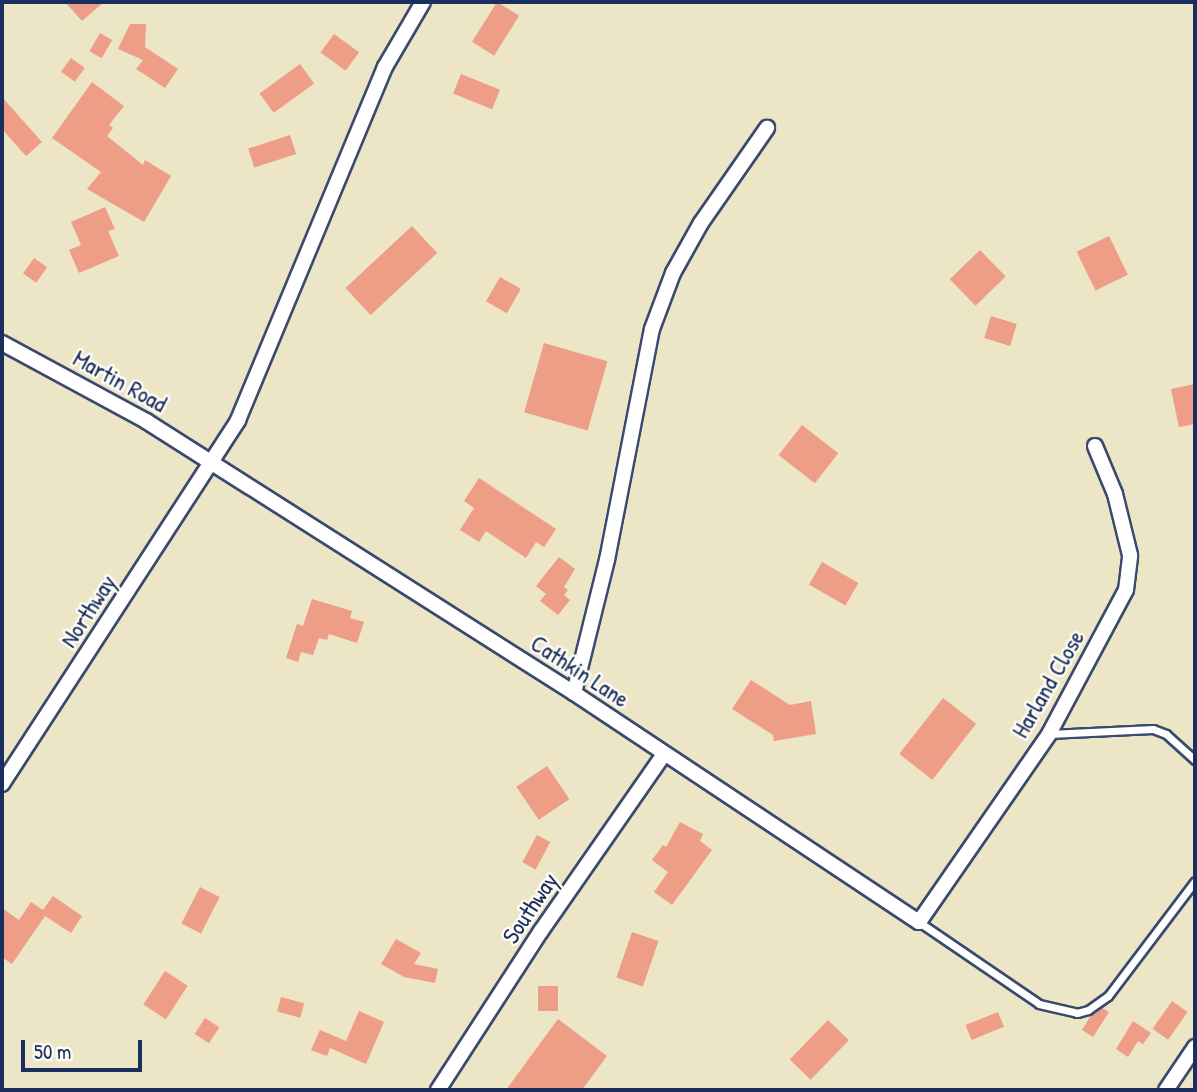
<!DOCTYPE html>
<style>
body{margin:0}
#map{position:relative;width:1197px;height:1092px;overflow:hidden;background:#ece5c6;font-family:"Patrick Hand",sans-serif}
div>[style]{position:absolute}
.building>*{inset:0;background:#ee9d86;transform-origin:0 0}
.roads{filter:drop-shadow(2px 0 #3a4a6e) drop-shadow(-2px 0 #3a4a6e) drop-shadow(0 2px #3a4a6e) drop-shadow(0 -2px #3a4a6e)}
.lane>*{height:7px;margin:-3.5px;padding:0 3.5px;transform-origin:3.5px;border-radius:3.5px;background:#fff}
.street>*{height:14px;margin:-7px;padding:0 7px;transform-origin:7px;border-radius:7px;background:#fff}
span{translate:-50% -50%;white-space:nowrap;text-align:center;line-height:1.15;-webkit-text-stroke:5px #fdfcf7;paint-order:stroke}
.street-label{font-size:24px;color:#1b2f5e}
.frame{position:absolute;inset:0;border:4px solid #1b2f5e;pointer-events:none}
.scale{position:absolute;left:21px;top:1040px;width:121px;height:32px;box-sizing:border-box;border:4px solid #1b2f5e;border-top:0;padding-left:9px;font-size:21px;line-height:24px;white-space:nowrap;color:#1b2f5e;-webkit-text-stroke:5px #fdfcf7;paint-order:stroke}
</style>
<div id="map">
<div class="building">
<div style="clip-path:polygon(65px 2px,104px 2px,82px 21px)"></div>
<div style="left:497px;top:2px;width:26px;height:47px;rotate:32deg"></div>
<div style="clip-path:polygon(130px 24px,146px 24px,145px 47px,178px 69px,165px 88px,136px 69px,143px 60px,118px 49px)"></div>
<div style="left:100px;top:33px;width:14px;height:21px;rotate:30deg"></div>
<div style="left:334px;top:34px;width:31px;height:23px;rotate:36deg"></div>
<div style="left:71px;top:58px;width:17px;height:17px;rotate:36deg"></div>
<div style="left:300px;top:64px;width:24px;height:50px;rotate:54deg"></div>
<div style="left:461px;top:74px;width:42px;height:21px;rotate:22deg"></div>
<div style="clip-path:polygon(92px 82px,124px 106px,109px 125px,113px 128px,107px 136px,143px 165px,145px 160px,171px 176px,144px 222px,87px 189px,101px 172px,52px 138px)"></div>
<div style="clip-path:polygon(2px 97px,42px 142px,26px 156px,2px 129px)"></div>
<div style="left:290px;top:135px;width:20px;height:44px;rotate:72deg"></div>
<div style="clip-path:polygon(105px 207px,115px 229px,108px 231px,119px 256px,79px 273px,69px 250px,81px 245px,71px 222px)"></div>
<div style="left:412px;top:226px;width:37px;height:91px;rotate:47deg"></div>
<div style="left:1109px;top:236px;width:43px;height:36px;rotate:64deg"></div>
<div style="left:980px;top:250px;width:37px;height:42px;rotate:46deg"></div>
<div style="left:34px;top:258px;width:16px;height:19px;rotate:35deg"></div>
<div style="left:500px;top:277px;width:24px;height:28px;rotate:30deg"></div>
<div style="left:991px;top:316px;width:27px;height:23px;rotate:17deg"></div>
<div style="left:544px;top:343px;width:66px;height:72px;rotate:16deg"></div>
<div style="clip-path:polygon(1195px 384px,1195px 424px,1179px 427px,1171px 389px)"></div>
<div style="left:802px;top:425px;width:46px;height:38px;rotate:38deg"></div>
<div style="clip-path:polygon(479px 478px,556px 529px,544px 547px,536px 542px,526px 558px,486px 531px,479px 542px,460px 530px,474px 508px,464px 501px)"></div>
<div style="clip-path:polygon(559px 557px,575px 569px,564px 587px,568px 590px,564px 595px,570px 600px,558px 615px,540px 601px,546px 594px,536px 586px)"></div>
<div style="left:822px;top:562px;width:42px;height:26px;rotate:30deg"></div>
<div style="clip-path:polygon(312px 599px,352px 611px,350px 618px,364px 622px,357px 643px,329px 634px,327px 640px,319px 638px,313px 655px,301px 652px,298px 662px,286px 658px,297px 624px,303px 626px)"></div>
<div style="clip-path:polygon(751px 680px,790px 705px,811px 701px,816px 734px,774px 741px,773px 735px,732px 709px)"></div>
<div style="left:943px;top:698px;width:42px;height:71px;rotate:38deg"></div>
<div style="left:547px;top:766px;width:40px;height:37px;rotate:56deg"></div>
<div style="clip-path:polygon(680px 822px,703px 834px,700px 841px,712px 850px,672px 905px,654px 892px,668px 872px,652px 860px,663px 845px,666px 847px)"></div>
<div style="left:537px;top:835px;width:15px;height:31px;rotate:28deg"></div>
<div style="left:200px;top:887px;width:22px;height:41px;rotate:27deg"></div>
<div style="clip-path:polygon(53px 896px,82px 916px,71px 933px,45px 916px,12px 964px,2px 957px,2px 908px,19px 920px,31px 902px,43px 910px)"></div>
<div style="left:632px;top:932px;width:28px;height:48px;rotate:19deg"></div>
<div style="clip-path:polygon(396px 939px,421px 953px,414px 964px,438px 969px,435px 983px,404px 977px,381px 964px)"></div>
<div style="left:165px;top:971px;width:27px;height:40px;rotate:33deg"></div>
<div style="left:538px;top:986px;width:20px;height:25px"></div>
<div style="left:281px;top:997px;width:24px;height:15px;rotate:15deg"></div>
<div style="left:1172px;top:1001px;width:19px;height:34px;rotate:35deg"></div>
<div style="clip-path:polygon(1102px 1008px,1109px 1012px,1093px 1037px,1082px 1030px,1091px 1015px)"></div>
<div style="clip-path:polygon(359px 1011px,384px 1022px,366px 1064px,330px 1048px,327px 1056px,311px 1050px,320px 1030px,346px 1041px)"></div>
<div style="left:998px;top:1012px;width:16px;height:35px;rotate:68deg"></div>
<div style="left:205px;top:1018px;width:17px;height:19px;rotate:33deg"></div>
<div style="clip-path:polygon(558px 1019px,607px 1056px,582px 1090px,506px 1090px)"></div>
<div style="left:828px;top:1020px;width:29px;height:55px;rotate:44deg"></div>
<div style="clip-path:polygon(1133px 1021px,1151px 1033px,1143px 1044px,1138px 1041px,1128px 1057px,1116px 1049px)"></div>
</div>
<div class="roads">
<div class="lane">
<div style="left:1049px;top:734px;width:104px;rotate:-2.8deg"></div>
<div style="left:1153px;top:729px;width:14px;rotate:21deg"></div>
<div style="left:1166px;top:734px;width:39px;rotate:42deg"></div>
<div style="left:919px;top:922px;width:145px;rotate:34.3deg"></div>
<div style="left:1039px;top:1004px;width:39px;rotate:13deg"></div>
<div style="left:1077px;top:1013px;width:11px;rotate:-15deg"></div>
<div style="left:1088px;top:1010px;width:24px;rotate:-35deg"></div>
<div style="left:1108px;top:996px;width:144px;rotate:-52.9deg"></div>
</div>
<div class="street">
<div style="left:2px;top:343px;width:164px;rotate:28.4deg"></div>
<div style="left:146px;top:421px;width:507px;rotate:32.44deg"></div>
<div style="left:574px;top:693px;width:414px;rotate:33.6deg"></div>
<div style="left:919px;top:922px;width:229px;rotate:-55.3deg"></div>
<div style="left:1049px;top:734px;width:163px;rotate:-61.9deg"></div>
<div style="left:1126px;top:590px;width:35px;rotate:-83deg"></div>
<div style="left:1130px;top:555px;width:63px;rotate:-103.8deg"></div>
<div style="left:1115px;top:494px;width:52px;rotate:-112.6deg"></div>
<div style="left:574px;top:693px;width:137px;rotate:-76.1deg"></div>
<div style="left:607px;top:560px;width:235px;rotate:-79deg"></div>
<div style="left:652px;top:329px;width:60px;rotate:-69.4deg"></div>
<div style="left:673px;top:273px;width:57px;rotate:-60.8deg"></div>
<div style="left:701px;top:223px;width:116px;rotate:-55.2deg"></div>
<div style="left:2px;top:784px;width:434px;rotate:-57deg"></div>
<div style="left:238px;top:420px;width:382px;rotate:-67.4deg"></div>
<div style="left:385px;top:67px;width:75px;rotate:-59.7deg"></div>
<div style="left:438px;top:1090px;width:189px;rotate:-57.1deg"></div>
<div style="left:541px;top:931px;width:216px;rotate:-55.2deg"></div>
<div style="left:1166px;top:1090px;width:52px;rotate:-56deg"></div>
</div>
</div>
<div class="street-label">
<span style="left:120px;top:381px;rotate:29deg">Martin Road</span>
<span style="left:88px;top:611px;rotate:-57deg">Northway</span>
<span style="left:580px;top:671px;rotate:33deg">Cathkin Lane</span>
<span style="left:1048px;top:684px;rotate:-60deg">Harland Close</span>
<span style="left:530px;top:908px;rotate:-56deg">Southway</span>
</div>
<div class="frame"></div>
<div class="scale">50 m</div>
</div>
